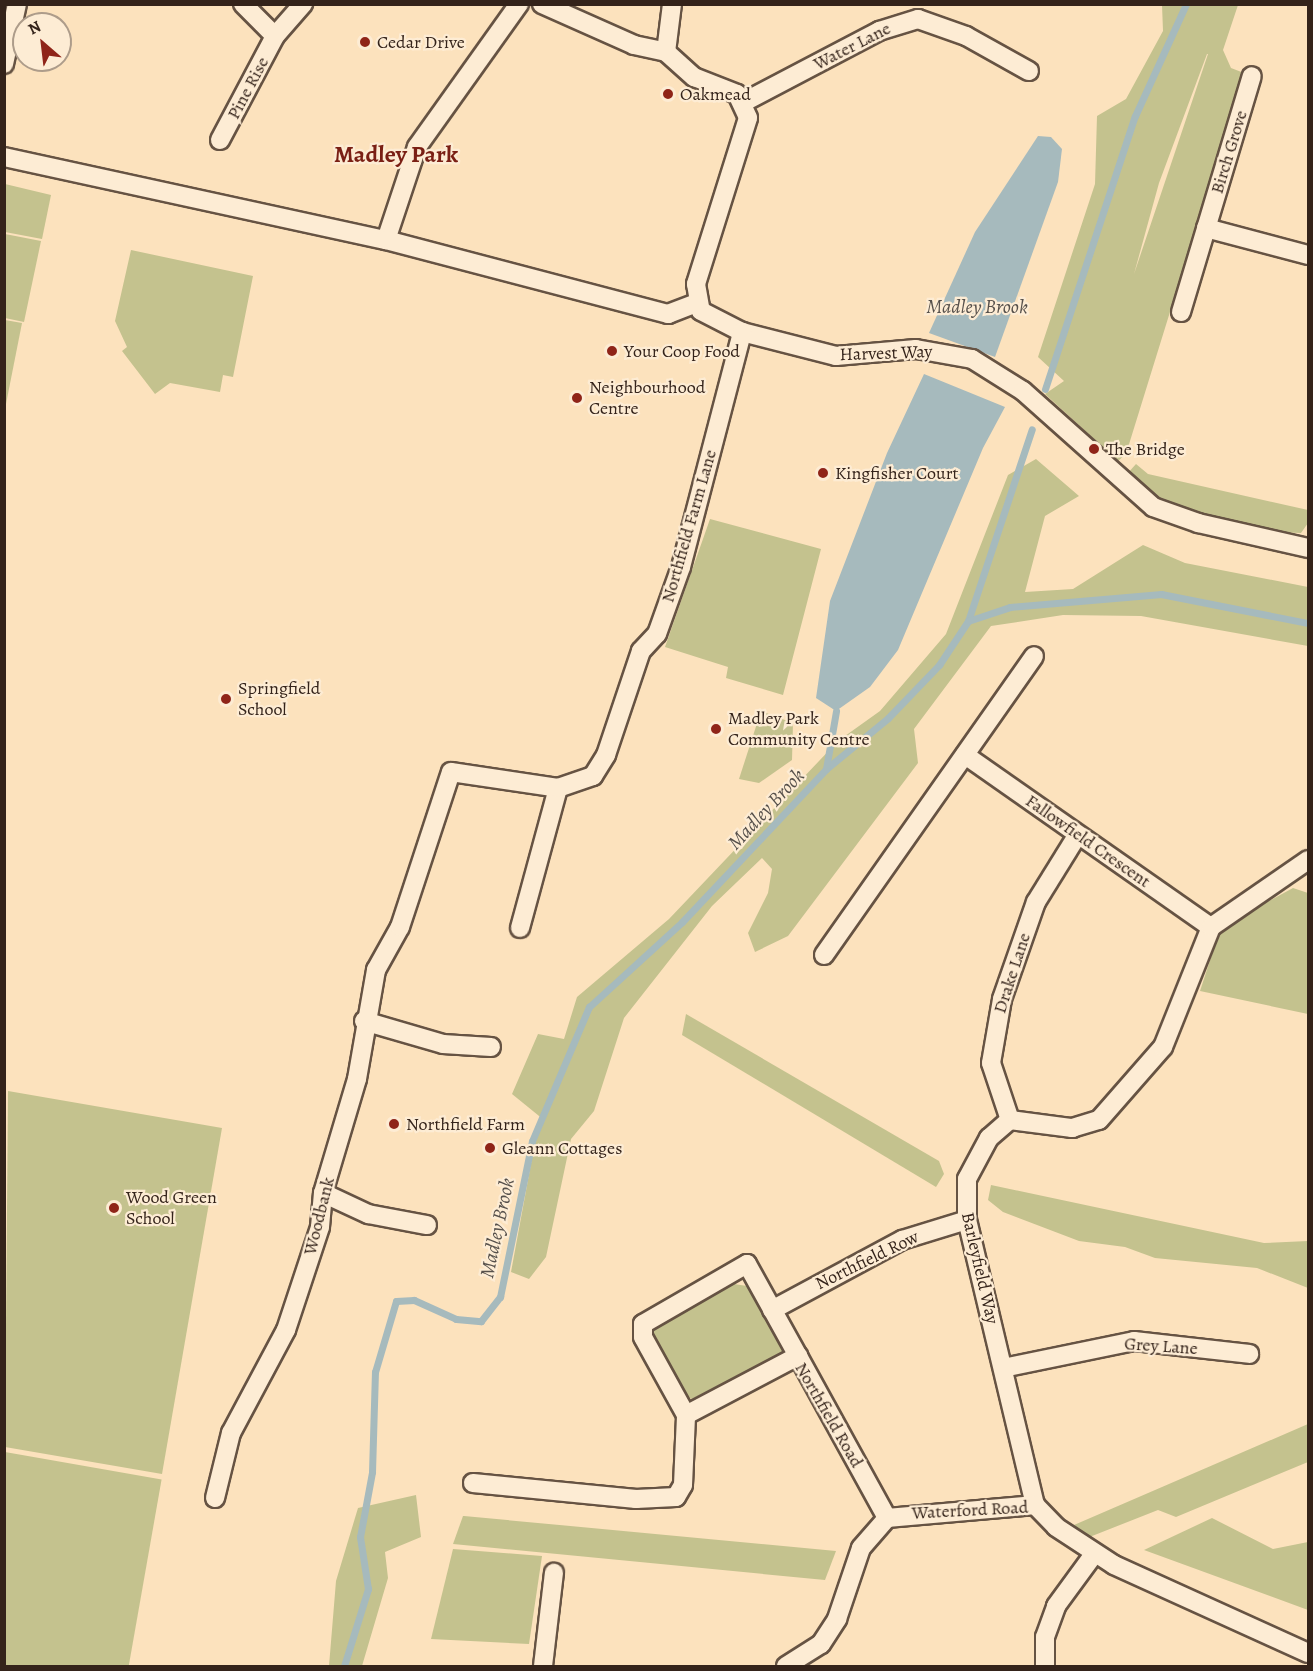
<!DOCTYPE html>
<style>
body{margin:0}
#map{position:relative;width:1313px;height:1671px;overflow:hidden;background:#fce2bd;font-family:Alegreya,serif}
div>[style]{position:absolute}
.green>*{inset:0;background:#c4c28e;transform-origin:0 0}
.water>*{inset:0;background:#a6babd}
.stream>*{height:7px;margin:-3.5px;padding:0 3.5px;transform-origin:3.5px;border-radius:3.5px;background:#a6babd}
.roads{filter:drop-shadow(2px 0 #665343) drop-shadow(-2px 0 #665343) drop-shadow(0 2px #665343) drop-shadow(0 -2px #665343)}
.street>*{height:18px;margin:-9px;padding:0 9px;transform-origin:9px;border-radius:9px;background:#fdecd4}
.dots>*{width:16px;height:16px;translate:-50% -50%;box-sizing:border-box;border:3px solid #fdecd4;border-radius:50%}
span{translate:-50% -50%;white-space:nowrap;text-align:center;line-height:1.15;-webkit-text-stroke:4.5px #fdecd4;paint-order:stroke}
.poi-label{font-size:18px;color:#34231a}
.left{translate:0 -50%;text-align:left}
.street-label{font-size:18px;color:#34231a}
.water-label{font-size:20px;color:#56504b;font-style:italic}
.district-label{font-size:24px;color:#7a1f14;font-weight:700}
.frame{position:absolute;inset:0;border:6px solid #34231a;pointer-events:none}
.north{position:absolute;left:12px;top:12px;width:60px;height:60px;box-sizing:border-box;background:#fdecd4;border:2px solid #ad9c8a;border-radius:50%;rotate:332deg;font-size:16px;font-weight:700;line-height:24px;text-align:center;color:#34231a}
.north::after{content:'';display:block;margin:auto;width:21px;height:27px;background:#8f2418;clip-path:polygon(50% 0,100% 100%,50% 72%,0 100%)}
</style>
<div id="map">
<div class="green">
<div style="clip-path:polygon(evenodd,1162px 5px,1238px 5px,1223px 50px,1231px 68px,1244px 73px,1126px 454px,1118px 461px,1045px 394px,1064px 381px,1038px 357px,1095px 184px,1097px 116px,1126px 99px,1163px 31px,1162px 5px,1207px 54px,1208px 54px,1134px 274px,1159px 183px,1207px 54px)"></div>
<div style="clip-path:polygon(5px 184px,51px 195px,42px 239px,5px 232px)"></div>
<div style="clip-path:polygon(5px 234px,41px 241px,24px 322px,5px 318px)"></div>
<div style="clip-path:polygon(131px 250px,253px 276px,233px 377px,223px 375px,220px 392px,170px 383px,155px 394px,122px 351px,127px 347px,115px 321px)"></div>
<div style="clip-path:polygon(5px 320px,22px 323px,5px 409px,4px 320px)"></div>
<div style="clip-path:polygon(1036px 459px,1079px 496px,1045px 516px,1025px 592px,1073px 589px,1143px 545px,1185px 563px,1308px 587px,1308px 646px,1141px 616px,1063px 615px,991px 626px,914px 729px,918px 763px,788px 936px,755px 952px,748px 933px,768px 893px,772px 869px,762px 858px,712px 906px,624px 1018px,594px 1111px,571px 1139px,546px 1257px,529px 1279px,511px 1272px,535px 1142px,544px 1120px,512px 1094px,538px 1034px,564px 1039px,577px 997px,669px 919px,838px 741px,880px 711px,946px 634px,1008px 475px)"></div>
<div style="clip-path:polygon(1136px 464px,1148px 474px,1308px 510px,1308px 523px,1301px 533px,1276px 532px,1198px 514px,1146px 492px,1127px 474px)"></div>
<div style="clip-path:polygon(710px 519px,821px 549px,783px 695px,726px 678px,728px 667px,665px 647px)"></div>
<div style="clip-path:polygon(761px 711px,793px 723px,792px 760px,759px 783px,739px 779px)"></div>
<div style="clip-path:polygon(1293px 888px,1308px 893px,1308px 1014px,1200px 991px,1218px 936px,1241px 916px)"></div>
<div style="clip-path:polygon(686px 1014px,939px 1161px,944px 1174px,936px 1187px,682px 1035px)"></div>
<div style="clip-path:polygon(8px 1091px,222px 1128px,162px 1474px,5px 1447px)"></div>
<div style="clip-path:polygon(991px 1185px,1264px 1243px,1308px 1241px,1308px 1288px,1257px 1268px,1155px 1258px,1125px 1247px,1079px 1241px,1003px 1212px,988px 1200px)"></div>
<div style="clip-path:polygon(734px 1284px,747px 1286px,784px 1351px,692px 1399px,683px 1394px,653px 1339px,654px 1327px)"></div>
<div style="clip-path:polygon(1308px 1424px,1308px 1462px,1176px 1517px,1158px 1510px,1087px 1538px,1074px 1525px)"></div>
<div style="left:5px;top:1452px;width:159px;height:214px;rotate:10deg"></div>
<div style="clip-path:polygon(416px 1495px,421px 1537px,385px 1552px,388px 1578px,362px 1666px,329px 1666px,336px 1581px,358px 1508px)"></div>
<div style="clip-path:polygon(463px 1516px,464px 1516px,836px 1551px,825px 1580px,453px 1544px)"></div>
<div style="clip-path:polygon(1212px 1518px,1273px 1549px,1308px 1542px,1308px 1610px,1144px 1550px)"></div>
<div style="clip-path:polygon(453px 1549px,542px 1556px,529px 1644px,431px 1639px)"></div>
</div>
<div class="water">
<div style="clip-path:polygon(1038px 136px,1051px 137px,1062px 149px,1058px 182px,995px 357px,929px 333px,975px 232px)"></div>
<div style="clip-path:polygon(924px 374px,1005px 407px,983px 448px,898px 650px,870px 687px,836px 711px,816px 698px,830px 601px,887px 453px)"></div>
</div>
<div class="stream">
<div style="left:1045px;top:389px;width:287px;rotate:-71.8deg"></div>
<div style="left:1135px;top:116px;width:123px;rotate:-65.5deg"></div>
<div style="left:968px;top:621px;width:202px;rotate:-71.6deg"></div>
<div style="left:826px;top:769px;width:80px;rotate:-39.4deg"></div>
<div style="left:888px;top:718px;width:74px;rotate:-46.1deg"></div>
<div style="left:939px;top:665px;width:53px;rotate:-56.6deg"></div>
<div style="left:968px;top:621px;width:44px;rotate:-18.4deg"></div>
<div style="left:1010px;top:607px;width:152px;rotate:-4.9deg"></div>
<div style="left:1161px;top:594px;width:150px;rotate:11.2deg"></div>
<div style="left:344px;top:1666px;width:81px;rotate:-72.7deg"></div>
<div style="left:368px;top:1589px;width:53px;rotate:-98.7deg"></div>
<div style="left:360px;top:1537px;width:66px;rotate:-79.5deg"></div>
<div style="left:372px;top:1472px;width:100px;rotate:-88.3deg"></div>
<div style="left:375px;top:1372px;width:74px;rotate:-73.5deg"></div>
<div style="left:396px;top:1301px;width:18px;rotate:-3deg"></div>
<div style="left:414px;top:1300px;width:46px;rotate:24.3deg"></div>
<div style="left:456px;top:1319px;width:25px;rotate:5deg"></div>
<div style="left:481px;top:1321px;width:31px;rotate:-52deg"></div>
<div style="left:500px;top:1297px;width:159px;rotate:-78.4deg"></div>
<div style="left:532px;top:1141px;width:146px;rotate:-67deg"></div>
<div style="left:589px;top:1007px;width:126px;rotate:-42.4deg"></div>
<div style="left:682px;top:922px;width:210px;rotate:-46.7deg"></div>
<div style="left:826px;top:769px;width:59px;rotate:-80.2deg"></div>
</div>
<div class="roads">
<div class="street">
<div style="left:243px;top:4px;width:45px;rotate:45deg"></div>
<div style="left:542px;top:4px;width:101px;rotate:24deg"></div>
<div style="left:634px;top:45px;width:33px;rotate:12deg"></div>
<div style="left:672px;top:4px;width:48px;rotate:97.1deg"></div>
<div style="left:666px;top:52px;width:38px;rotate:42deg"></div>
<div style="left:694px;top:77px;width:46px;rotate:21.6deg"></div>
<div style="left:737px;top:94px;width:26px;rotate:65deg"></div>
<div style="left:748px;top:118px;width:174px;rotate:107.4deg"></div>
<div style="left:696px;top:284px;width:27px;rotate:80deg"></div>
<div style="left:701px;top:311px;width:46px;rotate:27.1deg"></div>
<div style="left:742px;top:332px;width:97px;rotate:14.3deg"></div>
<div style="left:836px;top:356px;width:80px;rotate:-5deg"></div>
<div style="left:916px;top:349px;width:57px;rotate:10.1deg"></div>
<div style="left:972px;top:359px;width:60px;rotate:32.1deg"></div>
<div style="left:1023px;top:391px;width:174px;rotate:41.7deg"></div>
<div style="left:1153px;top:507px;width:48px;rotate:19.6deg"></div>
<div style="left:1198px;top:523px;width:113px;rotate:12.8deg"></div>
<div style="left:4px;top:64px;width:61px;rotate:-77.8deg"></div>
<div style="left:744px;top:102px;width:153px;rotate:-27.7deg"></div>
<div style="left:879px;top:31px;width:41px;rotate:-17.1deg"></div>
<div style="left:918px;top:19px;width:51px;rotate:19.5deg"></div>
<div style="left:966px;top:36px;width:72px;rotate:29.1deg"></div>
<div style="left:220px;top:140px;width:118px;rotate:-62.1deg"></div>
<div style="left:275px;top:36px;width:43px;rotate:-48.8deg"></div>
<div style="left:4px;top:157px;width:391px;rotate:12.3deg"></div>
<div style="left:386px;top:240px;width:98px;rotate:-71.6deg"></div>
<div style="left:417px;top:147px;width:176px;rotate:-54.5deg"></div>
<div style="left:1206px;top:228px;width:106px;rotate:14.8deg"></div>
<div style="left:386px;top:240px;width:292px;rotate:14.7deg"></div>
<div style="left:668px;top:314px;width:31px;rotate:-21deg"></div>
<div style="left:1181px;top:312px;width:246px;rotate:-73.3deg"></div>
<div style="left:965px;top:755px;width:300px;rotate:35deg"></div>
<div style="left:520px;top:928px;width:145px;rotate:-74.8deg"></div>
<div style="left:824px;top:955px;width:365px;rotate:-54.9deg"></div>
<div style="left:364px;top:1021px;width:82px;rotate:16.2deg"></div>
<div style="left:443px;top:1044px;width:48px;rotate:3.6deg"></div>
<div style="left:1010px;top:1120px;width:60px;rotate:-108.4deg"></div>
<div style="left:991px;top:1063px;width:65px;rotate:-80.2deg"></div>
<div style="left:1002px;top:999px;width:103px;rotate:-70.7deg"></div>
<div style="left:1036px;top:902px;width:78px;rotate:-58.2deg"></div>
<div style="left:323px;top:1193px;width:50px;rotate:25deg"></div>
<div style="left:368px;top:1214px;width:60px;rotate:10.6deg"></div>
<div style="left:772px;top:1310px;width:148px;rotate:-28.3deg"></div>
<div style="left:902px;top:1240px;width:68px;rotate:-17.1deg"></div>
<div style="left:1003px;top:1368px;width:134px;rotate:-11.6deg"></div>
<div style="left:1134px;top:1341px;width:116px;rotate:6.4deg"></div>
<div style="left:686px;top:1415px;width:89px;rotate:-118.9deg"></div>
<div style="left:643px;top:1337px;width:13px;rotate:-90deg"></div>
<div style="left:643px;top:1324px;width:120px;rotate:-30deg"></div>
<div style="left:747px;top:1264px;width:105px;rotate:61deg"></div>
<div style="left:473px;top:1483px;width:164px;rotate:5.6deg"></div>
<div style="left:636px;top:1499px;width:40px;rotate:-2.9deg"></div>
<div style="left:676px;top:1497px;width:14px;rotate:-60deg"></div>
<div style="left:683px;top:1485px;width:70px;rotate:-87.5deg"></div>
<div style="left:686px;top:1415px;width:127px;rotate:-27.8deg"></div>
<div style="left:798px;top:1356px;width:185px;rotate:61.2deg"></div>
<div style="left:215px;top:1498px;width:67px;rotate:-76.2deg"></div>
<div style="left:231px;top:1433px;width:117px;rotate:-61.9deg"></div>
<div style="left:286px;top:1330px;width:108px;rotate:-71.7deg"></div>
<div style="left:320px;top:1227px;width:34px;rotate:-85deg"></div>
<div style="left:323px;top:1193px;width:119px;rotate:-73.4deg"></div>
<div style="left:357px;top:1079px;width:111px;rotate:-80.1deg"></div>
<div style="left:376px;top:970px;width:49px;rotate:-60.8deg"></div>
<div style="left:400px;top:927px;width:163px;rotate:-71.8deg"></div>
<div style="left:451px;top:772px;width:108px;rotate:8.5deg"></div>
<div style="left:558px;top:788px;width:37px;rotate:-19deg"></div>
<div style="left:593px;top:776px;width:25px;rotate:-58deg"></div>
<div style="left:606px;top:755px;width:110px;rotate:-71.4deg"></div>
<div style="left:641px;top:651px;width:23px;rotate:-47deg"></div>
<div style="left:657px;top:634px;width:71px;rotate:-70.3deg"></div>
<div style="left:681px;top:567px;width:243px;rotate:-75.4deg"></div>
<div style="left:1035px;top:1505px;width:293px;rotate:-103.4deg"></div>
<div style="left:967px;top:1220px;width:41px;rotate:-90deg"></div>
<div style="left:967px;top:1179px;width:47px;rotate:-61.8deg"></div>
<div style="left:989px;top:1138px;width:28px;rotate:-41deg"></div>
<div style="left:1010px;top:1120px;width:63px;rotate:7.4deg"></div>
<div style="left:1072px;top:1128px;width:28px;rotate:-17deg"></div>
<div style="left:1099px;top:1120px;width:97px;rotate:-48.8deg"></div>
<div style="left:1163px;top:1047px;width:129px;rotate:-68.2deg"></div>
<div style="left:1211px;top:927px;width:118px;rotate:-34.6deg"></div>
<div style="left:543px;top:1666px;width:94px;rotate:-83.3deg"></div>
<div style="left:786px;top:1666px;width:41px;rotate:-32.2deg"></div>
<div style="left:821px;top:1644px;width:30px;rotate:-57deg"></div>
<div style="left:837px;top:1619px;width:75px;rotate:-71.3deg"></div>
<div style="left:861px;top:1548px;width:40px;rotate:-49deg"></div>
<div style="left:887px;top:1518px;width:149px;rotate:-5deg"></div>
<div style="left:1035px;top:1505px;width:30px;rotate:46deg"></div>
<div style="left:1056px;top:1527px;width:69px;rotate:33.2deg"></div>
<div style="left:1114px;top:1565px;width:213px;rotate:24.4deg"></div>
<div style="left:1045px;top:1666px;width:29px;rotate:-90deg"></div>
<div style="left:1045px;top:1637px;width:33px;rotate:-70deg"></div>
<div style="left:1056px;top:1606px;width:64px;rotate:-53.8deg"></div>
</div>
</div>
<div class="dots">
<div style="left:365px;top:42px;background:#8f2418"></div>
<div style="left:668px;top:94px;background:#8f2418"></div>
<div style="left:612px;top:351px;background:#8f2418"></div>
<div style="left:577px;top:398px;background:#8f2418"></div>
<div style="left:1094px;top:449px;background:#8f2418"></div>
<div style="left:823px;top:473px;background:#8f2418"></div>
<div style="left:226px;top:699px;background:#8f2418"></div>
<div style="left:716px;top:729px;background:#8f2418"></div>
<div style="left:394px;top:1124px;background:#8f2418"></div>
<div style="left:490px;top:1148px;background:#8f2418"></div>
<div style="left:114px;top:1208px;background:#8f2418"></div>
</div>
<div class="poi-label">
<span class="left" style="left:377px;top:42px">Cedar Drive</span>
<span class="left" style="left:680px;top:94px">Oakmead</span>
<span class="left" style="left:624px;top:351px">Your Coop Food</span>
<span class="left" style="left:589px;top:398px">Neighbourhood<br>Centre</span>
<span class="left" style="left:1106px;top:449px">The Bridge</span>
<span class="left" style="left:835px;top:473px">Kingfisher Court</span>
<span class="left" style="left:238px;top:699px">Springfield<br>School</span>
<span class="left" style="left:728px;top:729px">Madley Park<br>Community Centre</span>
<span class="left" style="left:406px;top:1124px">Northfield Farm</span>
<span class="left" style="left:502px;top:1148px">Gleann Cottages</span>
<span class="left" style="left:126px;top:1208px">Wood Green<br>School</span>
</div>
<div class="street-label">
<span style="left:852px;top:46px;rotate:-27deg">Water Lane</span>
<span style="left:248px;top:88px;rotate:-62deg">Pine Rise</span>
<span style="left:1229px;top:152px;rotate:-73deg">Birch Grove</span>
<span style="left:886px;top:353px;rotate:-2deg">Harvest Way</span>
<span style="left:689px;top:526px;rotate:-74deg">Northfield Farm Lane</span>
<span style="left:1088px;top:841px;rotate:35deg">Fallowfield Crescent</span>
<span style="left:1012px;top:973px;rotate:-72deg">Drake Lane</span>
<span style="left:319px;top:1216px;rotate:-76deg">Woodbank</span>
<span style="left:867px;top:1260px;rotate:-26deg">Northfield Row</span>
<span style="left:980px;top:1268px;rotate:77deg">Barleyfield Way</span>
<span style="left:1161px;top:1346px;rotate:4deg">Grey Lane</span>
<span style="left:829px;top:1415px;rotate:60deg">Northfield Road</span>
<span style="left:970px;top:1510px;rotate:-3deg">Waterford Road</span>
</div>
<div class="water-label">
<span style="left:977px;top:306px">Madley Brook</span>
<span style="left:766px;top:809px;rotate:-47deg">Madley Brook</span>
<span style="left:497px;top:1228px;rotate:-78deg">Madley Brook</span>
</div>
<div class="district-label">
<span style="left:396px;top:155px">Madley Park</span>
</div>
<div class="frame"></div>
<div class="north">N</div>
</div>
